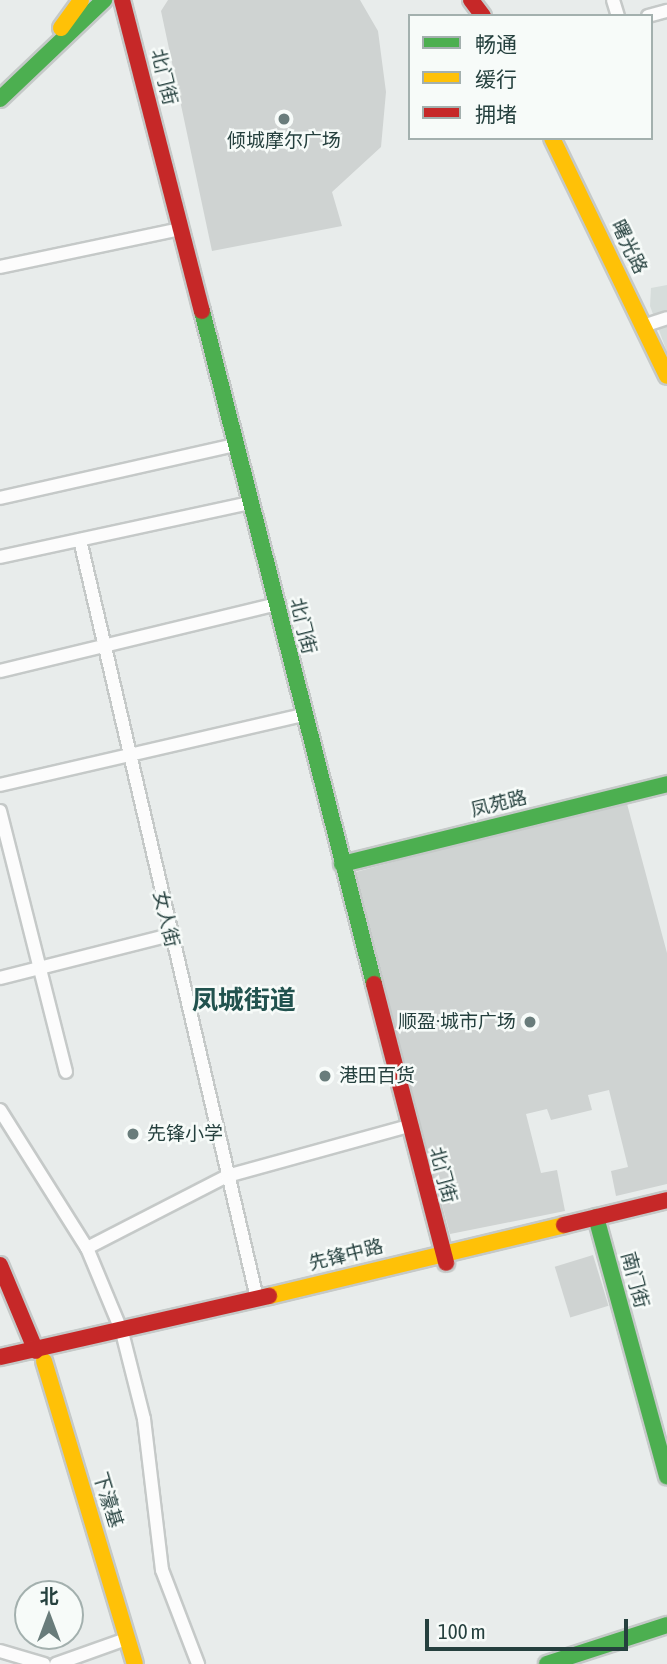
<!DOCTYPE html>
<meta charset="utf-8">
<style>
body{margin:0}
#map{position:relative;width:667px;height:1664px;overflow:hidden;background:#e8eceb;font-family:"Asap Condensed","Noto Sans SC",sans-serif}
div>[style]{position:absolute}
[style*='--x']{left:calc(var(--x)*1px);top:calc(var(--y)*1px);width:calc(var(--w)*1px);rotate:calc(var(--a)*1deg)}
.built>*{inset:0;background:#d6dddb}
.building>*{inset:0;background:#cfd3d2;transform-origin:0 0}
.roads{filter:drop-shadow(2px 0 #c5c9c8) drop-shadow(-2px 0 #c5c9c8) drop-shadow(0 2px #c5c9c8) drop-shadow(0 -2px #c5c9c8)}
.street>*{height:12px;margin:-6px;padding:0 6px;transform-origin:6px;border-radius:6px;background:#fcfcfc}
.fast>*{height:16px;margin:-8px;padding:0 8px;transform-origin:8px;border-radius:8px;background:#4caf50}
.slow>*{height:16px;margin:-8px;padding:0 8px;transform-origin:8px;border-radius:8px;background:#ffc107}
.jam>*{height:16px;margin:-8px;padding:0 8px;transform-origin:8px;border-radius:8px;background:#c62828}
.dots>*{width:19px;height:19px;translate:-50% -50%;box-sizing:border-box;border:4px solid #f7fbf9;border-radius:50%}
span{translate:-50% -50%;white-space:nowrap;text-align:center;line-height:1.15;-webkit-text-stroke:5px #f7fbf9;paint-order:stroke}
.street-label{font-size:19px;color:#25403e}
.poi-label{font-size:19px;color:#25403e}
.right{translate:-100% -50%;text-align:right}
.left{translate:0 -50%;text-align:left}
.district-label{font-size:26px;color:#21524e;font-weight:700}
.legend{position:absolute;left:408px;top:14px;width:245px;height:126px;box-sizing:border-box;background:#f7fbf9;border:2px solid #a3b0ae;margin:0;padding:9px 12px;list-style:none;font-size:21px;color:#25403e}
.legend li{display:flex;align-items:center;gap:14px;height:35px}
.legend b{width:35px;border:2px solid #a3b0ae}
.north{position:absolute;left:14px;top:1580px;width:70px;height:70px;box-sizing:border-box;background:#f7fbf9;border:2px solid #a3b0ae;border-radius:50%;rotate:0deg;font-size:19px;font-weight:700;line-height:28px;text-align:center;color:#25403e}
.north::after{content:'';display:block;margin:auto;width:24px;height:32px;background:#697c7b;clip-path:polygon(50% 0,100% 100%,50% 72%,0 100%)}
.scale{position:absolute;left:425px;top:1619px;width:203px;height:32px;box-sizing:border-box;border:4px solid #25403e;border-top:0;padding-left:9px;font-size:21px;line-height:24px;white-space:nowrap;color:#25403e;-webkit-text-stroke:5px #f7fbf9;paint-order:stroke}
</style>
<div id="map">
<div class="built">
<div style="clip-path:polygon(667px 285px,667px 352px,650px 306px,651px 288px)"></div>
</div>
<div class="building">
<div style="clip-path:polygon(168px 0,360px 0,378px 31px,386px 92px,381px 147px,332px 192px,342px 226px,212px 251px,161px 11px)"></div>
<div style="clip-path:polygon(626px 800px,667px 953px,667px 1184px,616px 1196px,611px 1171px,628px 1167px,609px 1090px,588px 1095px,592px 1110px,551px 1120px,547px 1109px,526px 1114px,541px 1173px,557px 1170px,565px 1211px,450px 1234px,352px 873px)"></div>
<div style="left:593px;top:1255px;width:53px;height:40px;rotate:73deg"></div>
</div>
<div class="roads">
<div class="street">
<div style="--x:613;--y:0;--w:17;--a:73"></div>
<div style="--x:648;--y:16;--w:20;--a:-15"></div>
<div style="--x:0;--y:267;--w:185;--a:-11.9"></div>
<div style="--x:643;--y:326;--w:25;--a:-18"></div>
<div style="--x:0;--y:498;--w:242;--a:-12.7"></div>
<div style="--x:80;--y:540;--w:778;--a:76.86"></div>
<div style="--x:0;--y:557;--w:256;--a:-12.2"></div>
<div style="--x:0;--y:671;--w:284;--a:-13.6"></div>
<div style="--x:0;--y:785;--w:312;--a:-13"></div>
<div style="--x:0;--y:811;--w:269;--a:75.8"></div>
<div style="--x:0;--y:978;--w:175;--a:-14.2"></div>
<div style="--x:0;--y:1110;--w:163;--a:57.8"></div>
<div style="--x:87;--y:1248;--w:91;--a:67.4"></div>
<div style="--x:122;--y:1332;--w:90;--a:75.8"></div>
<div style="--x:144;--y:1419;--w:152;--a:83.2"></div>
<div style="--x:162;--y:1570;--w:101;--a:69"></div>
<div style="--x:87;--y:1248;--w:157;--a:-27.2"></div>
<div style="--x:227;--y:1176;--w:188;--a:-15.4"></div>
<div style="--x:0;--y:1651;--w:46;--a:16.5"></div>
<div style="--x:56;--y:1664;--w:77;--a:-19.6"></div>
</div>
<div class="fast">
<div style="--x:0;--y:99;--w:144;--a:-43.6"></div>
<div style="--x:202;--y:311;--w:695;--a:75.66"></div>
<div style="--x:342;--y:864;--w:335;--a:-13.8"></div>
<div style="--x:596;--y:1217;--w:269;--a:74.7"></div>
<div style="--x:547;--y:1664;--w:126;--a:-18"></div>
</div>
<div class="slow">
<div style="--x:61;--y:28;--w:34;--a:-54"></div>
<div style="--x:552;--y:138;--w:264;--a:64.2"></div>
<div style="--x:269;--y:1296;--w:303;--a:-13.5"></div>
<div style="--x:44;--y:1361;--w:316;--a:73.3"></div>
</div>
<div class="jam">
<div style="--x:122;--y:0;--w:321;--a:75.6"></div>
<div style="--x:471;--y:0;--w:20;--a:53"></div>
<div style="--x:374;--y:984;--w:288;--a:75.5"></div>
<div style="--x:564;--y:1225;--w:106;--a:-13.6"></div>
<div style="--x:0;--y:1265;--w:93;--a:67.3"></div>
<div style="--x:0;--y:1357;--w:276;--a:-12.8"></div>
</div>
</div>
<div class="dots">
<div style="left:284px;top:119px;background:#697c7b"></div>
<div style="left:530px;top:1022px;background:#697c7b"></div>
<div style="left:325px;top:1076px;background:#697c7b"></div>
<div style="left:133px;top:1134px;background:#697c7b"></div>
</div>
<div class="street-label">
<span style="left:164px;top:77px;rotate:76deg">北门街</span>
<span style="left:629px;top:247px;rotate:64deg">曙光路</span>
<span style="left:303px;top:626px;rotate:76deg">北门街</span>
<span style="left:499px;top:804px;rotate:-14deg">凤苑路</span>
<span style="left:166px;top:919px;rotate:76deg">女人街</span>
<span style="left:443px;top:1175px;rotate:75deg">北门街</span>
<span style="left:346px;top:1255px;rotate:-14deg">先锋中路</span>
<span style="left:635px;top:1280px;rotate:75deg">南门街</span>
<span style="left:108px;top:1500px;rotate:73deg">下濠基</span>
</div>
<div class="poi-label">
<span style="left:284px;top:141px">倾城摩尔广场</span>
<span class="right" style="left:516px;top:1022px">顺盈·城市广场</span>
<span class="left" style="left:339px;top:1076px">港田百货</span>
<span class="left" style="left:147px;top:1134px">先锋小学</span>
</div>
<div class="district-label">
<span style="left:244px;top:1001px">凤城街道</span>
</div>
<ul class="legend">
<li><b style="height:9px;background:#4caf50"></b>畅通</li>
<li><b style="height:9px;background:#ffc107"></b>缓行</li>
<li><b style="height:9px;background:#c62828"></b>拥堵</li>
</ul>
<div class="north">北</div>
<div class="scale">100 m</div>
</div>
